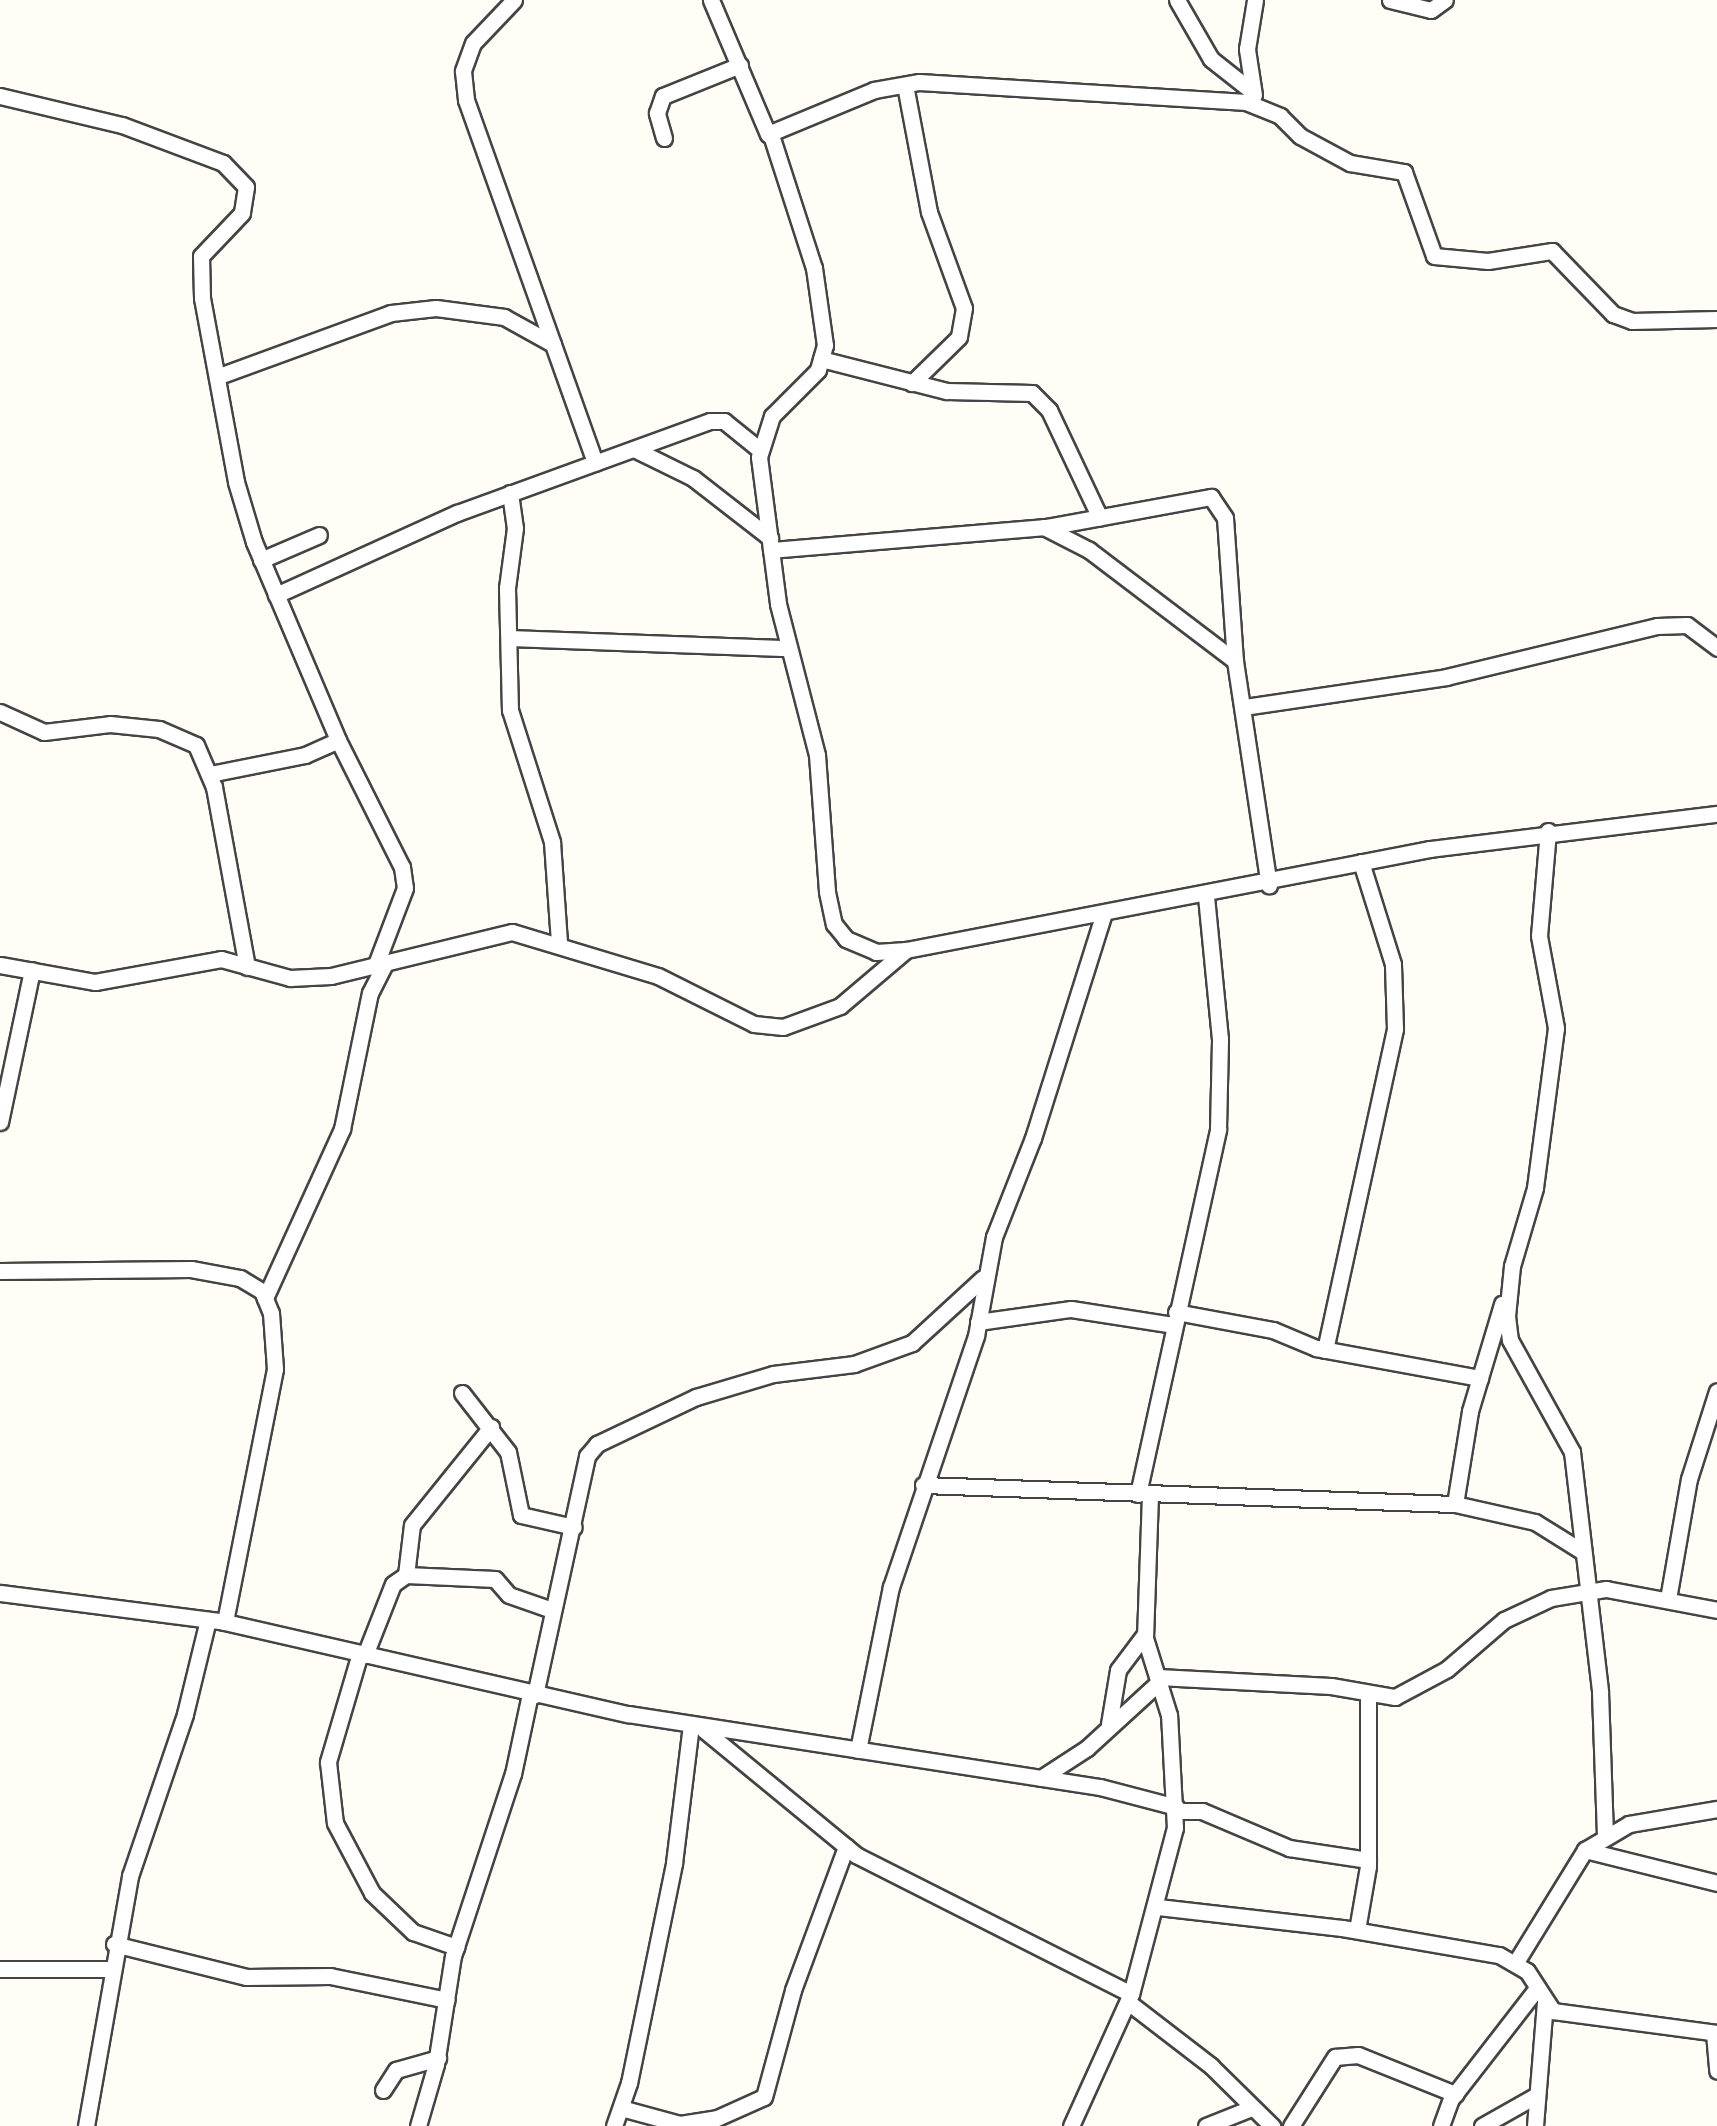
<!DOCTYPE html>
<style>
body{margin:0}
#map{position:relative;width:1717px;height:2126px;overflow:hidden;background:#fffdf5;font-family:Georgia,serif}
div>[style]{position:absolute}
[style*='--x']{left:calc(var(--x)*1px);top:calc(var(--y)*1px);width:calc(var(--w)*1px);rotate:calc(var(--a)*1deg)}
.roads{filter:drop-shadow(2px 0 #444) drop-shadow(-2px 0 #444) drop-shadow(0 2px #444) drop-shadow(0 -2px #444)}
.minor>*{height:15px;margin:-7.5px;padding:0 7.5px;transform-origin:7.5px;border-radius:7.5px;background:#fff}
span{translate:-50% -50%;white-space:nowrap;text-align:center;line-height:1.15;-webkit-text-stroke:10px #fff;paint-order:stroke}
</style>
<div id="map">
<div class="roads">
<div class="minor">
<div style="--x:514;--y:0;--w:59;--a:133.6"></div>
<div style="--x:473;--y:43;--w:30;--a:110"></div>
<div style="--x:463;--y:71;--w:29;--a:84"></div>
<div style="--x:466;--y:100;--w:385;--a:70.4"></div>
<div style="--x:711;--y:0;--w:146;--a:67"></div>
<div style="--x:768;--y:134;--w:115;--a:-22.5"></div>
<div style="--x:874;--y:90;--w:46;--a:-10.1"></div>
<div style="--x:919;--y:82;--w:328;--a:3.5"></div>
<div style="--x:1246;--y:102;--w:37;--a:22"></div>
<div style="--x:1280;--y:116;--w:28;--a:45"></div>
<div style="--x:1300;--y:136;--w:57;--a:28.4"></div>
<div style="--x:1350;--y:163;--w:55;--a:9.5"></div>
<div style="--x:1404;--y:172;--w:89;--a:70.3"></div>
<div style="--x:1434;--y:256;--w:54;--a:5.3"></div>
<div style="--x:1488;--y:261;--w:65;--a:-8.9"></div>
<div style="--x:1552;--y:251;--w:88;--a:45.9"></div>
<div style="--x:1613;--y:314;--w:20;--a:20"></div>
<div style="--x:1632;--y:321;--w:85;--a:-1.3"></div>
<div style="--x:1177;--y:0;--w:68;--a:60"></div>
<div style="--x:1211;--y:59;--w:53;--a:38.2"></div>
<div style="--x:1390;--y:0;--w:42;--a:13.7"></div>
<div style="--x:1431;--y:10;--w:17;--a:-36"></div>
<div style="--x:905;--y:85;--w:129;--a:79.3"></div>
<div style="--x:929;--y:212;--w:102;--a:70"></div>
<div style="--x:964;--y:308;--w:29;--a:100"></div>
<div style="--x:959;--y:337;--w:66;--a:135.6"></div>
<div style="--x:1254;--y:95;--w:47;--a:-98.7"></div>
<div style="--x:1247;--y:49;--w:50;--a:-80.7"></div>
<div style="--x:0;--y:96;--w:125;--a:13.4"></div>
<div style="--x:122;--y:125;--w:108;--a:20.6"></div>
<div style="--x:223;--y:163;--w:33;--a:46"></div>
<div style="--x:246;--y:187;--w:26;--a:99"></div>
<div style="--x:242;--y:213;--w:59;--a:133.6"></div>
<div style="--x:201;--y:256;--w:42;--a:88.6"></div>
<div style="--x:202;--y:298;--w:187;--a:79.5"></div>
<div style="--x:236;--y:482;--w:63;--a:73.3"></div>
<div style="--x:254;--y:542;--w:215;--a:67"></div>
<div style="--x:338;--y:740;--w:142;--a:63.3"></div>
<div style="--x:402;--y:867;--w:21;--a:82"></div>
<div style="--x:405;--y:888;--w:85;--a:110.8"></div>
<div style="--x:771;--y:135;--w:140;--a:72.1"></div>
<div style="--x:814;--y:268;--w:78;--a:81.9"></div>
<div style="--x:825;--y:345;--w:26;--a:106"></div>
<div style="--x:818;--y:370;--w:65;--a:135"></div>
<div style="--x:772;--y:416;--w:43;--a:107.6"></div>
<div style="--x:759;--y:457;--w:148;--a:82.6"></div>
<div style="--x:778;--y:604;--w:156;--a:75.5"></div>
<div style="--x:817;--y:755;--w:137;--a:85.8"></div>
<div style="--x:827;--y:892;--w:33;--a:78"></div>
<div style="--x:834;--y:924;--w:19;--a:51"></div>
<div style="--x:846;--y:939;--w:33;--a:23"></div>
<div style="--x:876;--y:952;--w:30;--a:-4"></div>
<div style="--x:906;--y:950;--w:534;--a:-10.91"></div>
<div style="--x:1430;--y:849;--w:289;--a:-7"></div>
<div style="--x:664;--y:138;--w:26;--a:-106"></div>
<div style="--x:657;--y:113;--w:18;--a:-71"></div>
<div style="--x:663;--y:96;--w:83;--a:-21.9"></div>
<div style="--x:821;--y:359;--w:130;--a:14.3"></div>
<div style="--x:947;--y:391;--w:85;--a:1.3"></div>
<div style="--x:1032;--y:393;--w:24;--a:45"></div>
<div style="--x:1049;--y:410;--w:119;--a:64.7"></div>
<div style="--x:219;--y:376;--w:183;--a:-20.1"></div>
<div style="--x:391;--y:313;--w:45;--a:-6.3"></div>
<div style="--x:436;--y:308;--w:69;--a:7.5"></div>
<div style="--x:504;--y:317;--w:56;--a:28.9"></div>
<div style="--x:634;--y:449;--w:66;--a:26.2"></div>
<div style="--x:693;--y:478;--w:98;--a:37.9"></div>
<div style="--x:510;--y:493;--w:35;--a:82"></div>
<div style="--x:515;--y:528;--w:61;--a:97.6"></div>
<div style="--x:507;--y:588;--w:122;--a:88.6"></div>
<div style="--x:510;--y:710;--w:139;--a:72.3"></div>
<div style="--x:552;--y:842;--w:101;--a:86"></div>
<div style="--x:1044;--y:527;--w:51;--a:27.1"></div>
<div style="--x:1089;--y:550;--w:183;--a:37.2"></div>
<div style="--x:771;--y:550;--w:277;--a:-4.8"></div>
<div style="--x:1047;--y:527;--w:167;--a:-10.4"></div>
<div style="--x:1211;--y:497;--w:25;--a:56"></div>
<div style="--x:1225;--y:518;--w:143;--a:86"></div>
<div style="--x:1235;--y:661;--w:227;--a:81.4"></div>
<div style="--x:261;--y:560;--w:63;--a:-23.3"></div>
<div style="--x:276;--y:595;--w:199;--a:-24.4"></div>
<div style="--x:457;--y:513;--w:269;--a:-20"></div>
<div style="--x:710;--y:421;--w:14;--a:0"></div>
<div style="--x:724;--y:421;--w:46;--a:38.9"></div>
<div style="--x:510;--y:638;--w:278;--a:2.1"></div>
<div style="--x:1244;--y:707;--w:204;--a:-8.4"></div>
<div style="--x:1446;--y:677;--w:217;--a:-13.6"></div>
<div style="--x:1657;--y:626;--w:30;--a:-2"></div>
<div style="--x:1687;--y:625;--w:38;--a:37"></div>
<div style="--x:0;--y:712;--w:48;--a:24.4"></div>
<div style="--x:44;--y:732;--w:66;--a:-6.9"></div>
<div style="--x:110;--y:724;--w:49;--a:5.8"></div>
<div style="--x:159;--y:729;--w:40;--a:23.4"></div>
<div style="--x:196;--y:745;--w:46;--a:66.8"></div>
<div style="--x:214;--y:787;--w:183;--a:79.6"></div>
<div style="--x:210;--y:774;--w:97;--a:-11.3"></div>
<div style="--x:305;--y:755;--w:36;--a:-24"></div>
<div style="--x:1548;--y:831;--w:105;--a:94.9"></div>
<div style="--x:1539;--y:936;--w:94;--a:79.5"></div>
<div style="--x:1556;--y:1028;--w:161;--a:97.5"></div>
<div style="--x:1535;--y:1188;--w:81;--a:106.4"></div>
<div style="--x:1512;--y:1266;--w:50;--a:95.7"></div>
<div style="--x:1507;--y:1316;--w:24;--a:83"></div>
<div style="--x:1510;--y:1340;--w:128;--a:61"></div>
<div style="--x:1572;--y:1452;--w:242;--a:83.3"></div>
<div style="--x:1600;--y:1692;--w:144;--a:88"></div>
<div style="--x:0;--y:965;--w:97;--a:10.1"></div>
<div style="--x:95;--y:982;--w:128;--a:-10.3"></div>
<div style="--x:221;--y:959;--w:72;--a:15.4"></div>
<div style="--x:290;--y:978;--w:41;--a:-2.8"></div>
<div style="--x:331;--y:976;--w:186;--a:-13.7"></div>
<div style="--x:512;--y:932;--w:152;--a:16.8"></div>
<div style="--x:658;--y:976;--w:107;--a:26.6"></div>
<div style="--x:754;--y:1024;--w:29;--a:6"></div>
<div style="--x:783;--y:1027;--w:61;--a:-20.2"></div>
<div style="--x:840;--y:1006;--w:87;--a:-40.3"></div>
<div style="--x:0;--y:1122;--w:155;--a:-78.1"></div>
<div style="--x:0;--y:1271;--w:191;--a:-0.6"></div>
<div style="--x:191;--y:1269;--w:50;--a:10.4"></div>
<div style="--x:240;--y:1278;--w:26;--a:31"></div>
<div style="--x:262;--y:1291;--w:24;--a:68"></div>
<div style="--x:271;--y:1313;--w:56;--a:85.9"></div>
<div style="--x:275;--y:1369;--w:258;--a:101.2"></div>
<div style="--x:265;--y:1298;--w:186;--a:-65.5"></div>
<div style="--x:342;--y:1129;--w:139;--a:-78.4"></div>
<div style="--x:370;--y:993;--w:31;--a:-63"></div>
<div style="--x:1176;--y:1312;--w:99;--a:10.5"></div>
<div style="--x:1273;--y:1330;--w:47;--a:22.7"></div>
<div style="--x:1316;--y:1348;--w:167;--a:10.4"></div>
<div style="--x:978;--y:1322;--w:94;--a:-8"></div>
<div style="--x:1071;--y:1309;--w:103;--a:8.9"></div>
<div style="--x:1325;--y:1350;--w:329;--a:-77.7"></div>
<div style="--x:1395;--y:1029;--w:65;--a:-91.8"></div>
<div style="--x:1393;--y:964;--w:107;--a:-107.4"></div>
<div style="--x:462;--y:1393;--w:75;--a:52.1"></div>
<div style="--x:508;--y:1452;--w:64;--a:78.3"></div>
<div style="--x:521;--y:1515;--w:54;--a:12.8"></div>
<div style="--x:923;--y:1485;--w:532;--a:2.05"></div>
<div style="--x:1455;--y:1504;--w:82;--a:12.7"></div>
<div style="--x:1535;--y:1522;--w:57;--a:32"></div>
<div style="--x:1138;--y:1494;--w:374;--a:-77.6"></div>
<div style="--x:1218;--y:1129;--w:90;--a:-88.7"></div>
<div style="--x:1220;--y:1039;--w:144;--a:-95.6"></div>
<div style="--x:1455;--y:1504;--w:94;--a:-80.8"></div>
<div style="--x:1470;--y:1411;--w:112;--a:-73.3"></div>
<div style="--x:406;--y:1575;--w:50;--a:-83.2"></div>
<div style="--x:412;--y:1525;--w:126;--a:-51.1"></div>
<div style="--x:0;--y:1593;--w:227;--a:7.3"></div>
<div style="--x:225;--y:1622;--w:413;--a:12.9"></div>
<div style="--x:628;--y:1714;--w:478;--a:8.8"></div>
<div style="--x:1100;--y:1787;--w:79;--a:14.7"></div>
<div style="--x:1668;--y:1599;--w:122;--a:-80.1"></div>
<div style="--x:1689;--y:1479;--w:92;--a:-72.3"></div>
<div style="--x:360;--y:1653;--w:114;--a:106.4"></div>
<div style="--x:328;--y:1762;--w:61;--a:83.5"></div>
<div style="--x:335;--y:1823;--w:79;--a:62.1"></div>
<div style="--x:372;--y:1893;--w:57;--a:43.6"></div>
<div style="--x:413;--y:1932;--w:46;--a:19.2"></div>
<div style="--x:365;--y:1655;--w:76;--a:-68.5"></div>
<div style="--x:393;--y:1584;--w:16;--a:-35"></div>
<div style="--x:406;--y:1575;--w:89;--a:2.6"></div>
<div style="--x:495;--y:1579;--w:21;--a:49"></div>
<div style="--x:509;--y:1595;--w:46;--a:19.2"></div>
<div style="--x:1158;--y:1677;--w:173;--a:3"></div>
<div style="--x:1331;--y:1686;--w:65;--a:9.8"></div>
<div style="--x:1395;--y:1697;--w:59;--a:-28.3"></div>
<div style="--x:1447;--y:1669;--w:75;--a:-40.7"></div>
<div style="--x:1504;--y:1620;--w:52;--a:-25.1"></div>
<div style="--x:1551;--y:1598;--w:56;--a:-9.3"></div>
<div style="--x:1606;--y:1589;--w:113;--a:10.7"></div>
<div style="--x:535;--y:1695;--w:245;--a:-77.7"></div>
<div style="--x:587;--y:1456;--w:16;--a:-50"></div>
<div style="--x:597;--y:1444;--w:110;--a:-25.4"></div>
<div style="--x:696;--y:1397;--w:80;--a:-16.6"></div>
<div style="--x:773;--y:1374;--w:82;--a:-7"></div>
<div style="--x:854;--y:1364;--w:62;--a:-19.9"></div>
<div style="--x:912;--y:1343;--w:96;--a:-42.5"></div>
<div style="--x:1109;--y:1724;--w:55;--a:-80.5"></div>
<div style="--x:1118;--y:1670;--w:45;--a:-53.1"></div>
<div style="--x:704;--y:1730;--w:197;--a:39.4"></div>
<div style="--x:856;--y:1855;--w:308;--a:26.8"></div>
<div style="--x:858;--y:1750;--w:166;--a:-78.6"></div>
<div style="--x:891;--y:1587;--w:265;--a:-71.3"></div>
<div style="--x:976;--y:1336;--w:101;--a:-79.7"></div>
<div style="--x:994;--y:1237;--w:106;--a:-68.5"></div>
<div style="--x:1033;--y:1138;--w:236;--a:-72.5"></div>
<div style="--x:1041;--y:1778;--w:55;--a:-33.1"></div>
<div style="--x:1087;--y:1748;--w:99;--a:-42.5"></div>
<div style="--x:1176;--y:1811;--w:26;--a:0"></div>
<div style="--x:1202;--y:1811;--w:95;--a:23"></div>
<div style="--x:1289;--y:1848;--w:80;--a:8.6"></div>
<div style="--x:1585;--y:1850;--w:136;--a:14"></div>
<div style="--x:1158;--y:1907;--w:185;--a:6.5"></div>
<div style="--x:1342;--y:1928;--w:159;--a:9.8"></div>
<div style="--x:1499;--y:1955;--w:32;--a:30"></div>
<div style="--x:1527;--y:1971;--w:48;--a:57"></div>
<div style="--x:1553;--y:2011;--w:165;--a:7.6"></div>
<div style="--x:1357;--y:1930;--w:65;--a:-80.2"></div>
<div style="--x:1368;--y:1866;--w:172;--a:-90"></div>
<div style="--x:114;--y:1944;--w:136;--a:14"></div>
<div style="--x:246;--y:1977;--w:84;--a:-0.7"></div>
<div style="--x:330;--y:1976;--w:119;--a:11.6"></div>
<div style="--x:1516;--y:1962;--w:132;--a:-58.4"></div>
<div style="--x:1585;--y:1850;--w:51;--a:-30.6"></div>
<div style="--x:1629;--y:1824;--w:89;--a:-9.7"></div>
<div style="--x:0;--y:1969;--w:108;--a:0"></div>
<div style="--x:1128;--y:2002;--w:105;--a:37.6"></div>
<div style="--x:1211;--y:2066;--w:86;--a:44.5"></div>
<div style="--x:1714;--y:2033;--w:38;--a:85"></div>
<div style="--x:383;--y:2090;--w:24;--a:-57"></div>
<div style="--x:396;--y:2070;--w:44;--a:-15.9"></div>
<div style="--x:621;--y:2108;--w:61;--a:15.2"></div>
<div style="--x:680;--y:2124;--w:37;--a:-9"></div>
<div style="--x:717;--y:2118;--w:51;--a:-24.1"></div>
<div style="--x:764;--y:2097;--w:111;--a:-74.8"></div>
<div style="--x:793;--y:1990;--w:153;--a:-69.7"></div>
<div style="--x:86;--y:2126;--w:254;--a:-80"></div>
<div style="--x:130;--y:1876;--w:171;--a:-71.2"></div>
<div style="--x:185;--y:1714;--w:97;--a:-76.3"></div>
<div style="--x:418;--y:2126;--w:65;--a:-73.8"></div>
<div style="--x:436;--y:2064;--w:109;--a:-81.1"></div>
<div style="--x:453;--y:1956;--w:192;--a:-71.8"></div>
<div style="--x:513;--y:1774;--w:82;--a:-78"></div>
<div style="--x:614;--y:2126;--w:46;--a:-70.8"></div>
<div style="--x:629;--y:2083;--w:225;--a:-78.4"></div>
<div style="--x:674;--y:1863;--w:140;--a:-83"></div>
<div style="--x:1071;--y:2126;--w:145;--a:-65.6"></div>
<div style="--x:1131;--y:1994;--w:172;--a:-75.2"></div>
<div style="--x:1175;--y:1828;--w:113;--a:-93"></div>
<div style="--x:1169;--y:1715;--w:81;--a:-107.3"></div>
<div style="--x:1145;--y:1638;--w:144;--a:-88"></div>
<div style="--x:1206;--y:2126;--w:48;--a:-21.8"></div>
<div style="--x:1291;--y:2126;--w:82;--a:-57.5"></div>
<div style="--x:1335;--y:2057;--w:23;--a:-5"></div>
<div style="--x:1358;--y:2055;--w:105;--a:21.9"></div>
<div style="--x:1441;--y:2126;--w:29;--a:-70"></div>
<div style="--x:1451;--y:2099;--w:140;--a:-52.2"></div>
<div style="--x:1482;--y:2126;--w:61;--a:-29.5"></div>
<div style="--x:1535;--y:2126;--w:123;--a:-85.4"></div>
</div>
</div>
</div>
